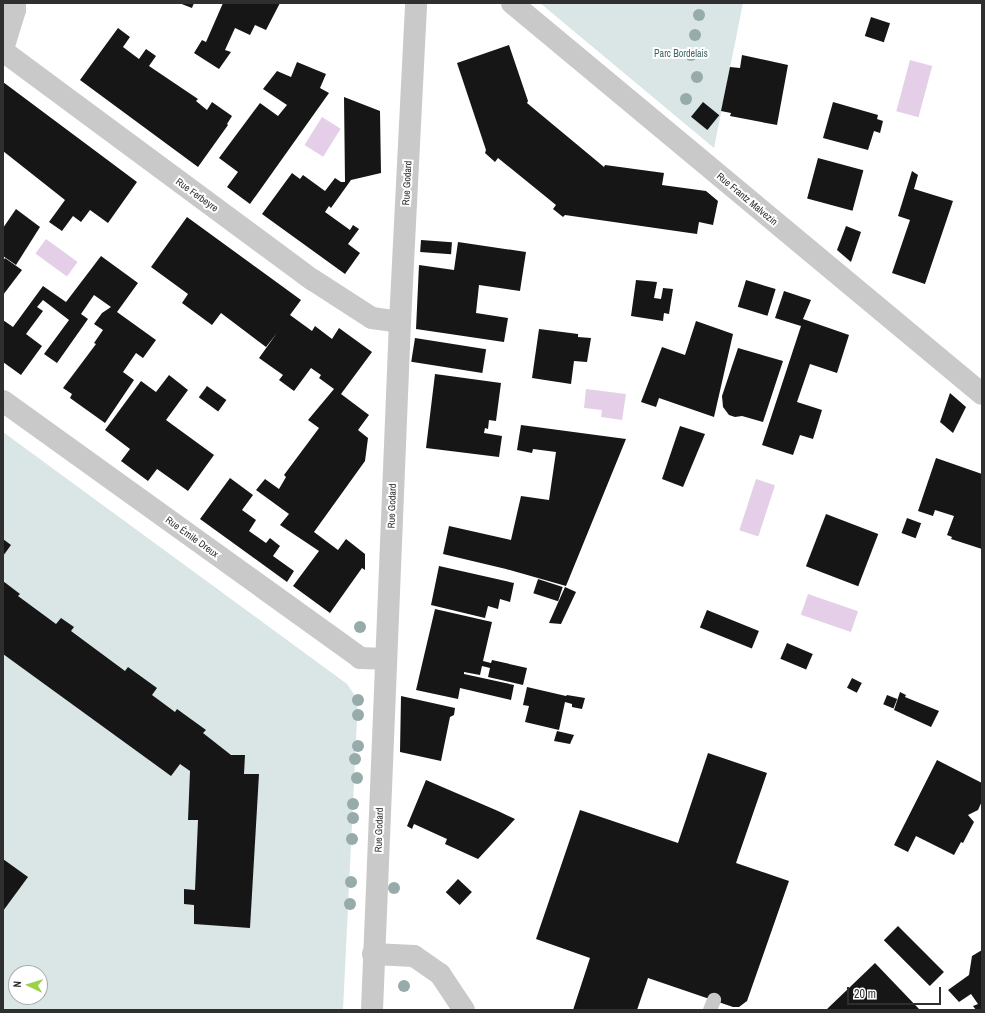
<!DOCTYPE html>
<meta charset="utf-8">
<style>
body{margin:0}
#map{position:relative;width:985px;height:1013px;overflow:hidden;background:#fff;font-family:"Archivo Narrow",sans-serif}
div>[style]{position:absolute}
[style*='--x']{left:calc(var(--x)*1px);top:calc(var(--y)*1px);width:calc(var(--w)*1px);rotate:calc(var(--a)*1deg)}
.green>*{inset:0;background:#d9e6e5}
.water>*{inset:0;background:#e4cee8;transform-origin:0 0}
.building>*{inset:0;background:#161616;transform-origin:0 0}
.lane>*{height:14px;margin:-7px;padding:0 7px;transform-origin:7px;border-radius:7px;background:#c9c9c9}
.street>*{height:22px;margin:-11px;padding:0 11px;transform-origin:11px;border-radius:11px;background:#c9c9c9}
.trees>*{width:12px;height:12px;margin:-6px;border-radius:50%;background:#97abab}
span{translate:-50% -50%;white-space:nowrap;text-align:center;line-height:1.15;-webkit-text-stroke:4px #fff;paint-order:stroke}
.park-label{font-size:10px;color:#426666}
.street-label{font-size:10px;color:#2f2f2f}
.frame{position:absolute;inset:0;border:4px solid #2f2f2f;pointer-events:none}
.north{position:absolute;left:8px;top:965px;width:40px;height:40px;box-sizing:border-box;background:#fff;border:1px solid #acacac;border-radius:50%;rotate:274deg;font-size:11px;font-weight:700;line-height:16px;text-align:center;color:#2f2f2f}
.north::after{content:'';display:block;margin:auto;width:14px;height:18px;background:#9bd147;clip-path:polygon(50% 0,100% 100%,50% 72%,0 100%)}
.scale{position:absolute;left:847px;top:987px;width:94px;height:18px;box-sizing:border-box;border:2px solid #2f2f2f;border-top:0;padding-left:5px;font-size:12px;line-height:14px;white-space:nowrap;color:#2f2f2f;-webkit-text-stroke:3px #fff;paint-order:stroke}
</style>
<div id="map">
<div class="green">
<div style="clip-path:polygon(540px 3px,743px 3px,714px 148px)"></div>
<div style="clip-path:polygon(evenodd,3px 432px,347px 684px,358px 700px,343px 1010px,3px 1010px,3px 432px,16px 973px,40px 973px,40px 997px,16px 997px,16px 973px)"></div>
</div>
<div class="water">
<div style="left:910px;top:60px;width:23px;height:53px;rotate:15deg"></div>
<div style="left:322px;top:117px;width:22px;height:33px;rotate:32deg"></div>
<div style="left:46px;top:239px;width:39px;height:18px;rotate:36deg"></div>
<div style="clip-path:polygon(586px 389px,626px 394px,622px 420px,601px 417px,602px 410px,584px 408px)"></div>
<div style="left:756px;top:479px;width:20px;height:54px;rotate:18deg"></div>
<div style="left:808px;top:594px;width:53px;height:22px;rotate:19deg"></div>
</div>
<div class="building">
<div style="clip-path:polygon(179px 3px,194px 3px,192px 8px)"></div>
<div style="clip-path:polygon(223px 3px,280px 3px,266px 30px,255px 25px,250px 35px,235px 28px,225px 50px,231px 52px,219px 69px,194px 53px,202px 40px,206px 42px)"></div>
<div style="left:871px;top:17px;width:20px;height:20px;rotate:18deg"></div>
<div style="clip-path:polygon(118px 28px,130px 37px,123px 47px,139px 59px,146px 49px,156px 56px,149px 66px,198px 99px,196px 101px,207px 110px,212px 102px,232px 116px,227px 124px,228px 125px,198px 167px,80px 80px)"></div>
<div style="clip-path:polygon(509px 45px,528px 101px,527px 103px,604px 167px,605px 165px,664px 173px,662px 185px,706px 191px,718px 201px,713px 225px,699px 222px,697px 234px,565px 215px,563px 217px,553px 209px,556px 205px,498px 158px,495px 162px,485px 153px,486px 150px,457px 63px)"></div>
<div style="clip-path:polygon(742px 55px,788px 65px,777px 125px,730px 116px,731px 113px,721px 111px,730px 67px,740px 68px)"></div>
<div style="clip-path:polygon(297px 62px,326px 74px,320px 88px,329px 93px,250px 204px,227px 187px,238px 172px,219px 158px,260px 103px,278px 116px,287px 105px,263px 89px,277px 71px,291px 77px)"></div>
<div style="clip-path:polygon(3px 82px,137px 182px,108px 223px,90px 210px,81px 222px,73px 216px,62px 231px,49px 222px,65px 200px,3px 151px)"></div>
<div style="clip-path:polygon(344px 97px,380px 111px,381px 173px,351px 180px,331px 208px,329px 206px,325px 212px,350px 230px,353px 225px,359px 229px,348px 244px,360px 253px,345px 274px,262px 214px,292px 173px,300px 179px,303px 175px,325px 191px,335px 178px,341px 182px,345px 182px)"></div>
<div style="left:703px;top:102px;width:21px;height:19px;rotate:39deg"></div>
<div style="clip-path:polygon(833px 102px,878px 115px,877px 119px,883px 121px,880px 133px,874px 131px,868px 150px,823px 138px)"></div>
<div style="left:818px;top:158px;width:47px;height:42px;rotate:15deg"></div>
<div style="clip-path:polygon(912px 171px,918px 175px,914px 189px,953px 201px,925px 284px,892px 273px,910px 220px,898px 216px)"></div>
<div style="clip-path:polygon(16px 209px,40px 227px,16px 265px,3px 256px,3px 228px)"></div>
<div style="clip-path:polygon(187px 217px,301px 300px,290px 315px,312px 331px,315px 326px,332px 339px,339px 328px,372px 352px,341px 394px,369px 415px,358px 430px,368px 438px,365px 461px,314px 532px,338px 550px,346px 539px,365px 554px,365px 570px,362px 568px,330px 613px,293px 586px,319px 551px,280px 525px,289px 514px,256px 490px,265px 479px,279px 489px,286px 477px,284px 475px,319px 428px,308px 420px,334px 389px,319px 378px,321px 375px,311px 368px,294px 391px,279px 380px,283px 375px,259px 358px,277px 333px,266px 347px,221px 313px,212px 325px,182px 303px,188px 294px,151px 267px)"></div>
<div style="clip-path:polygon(846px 226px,861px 232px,851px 262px,837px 250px)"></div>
<div style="left:421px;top:240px;width:31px;height:12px;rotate:4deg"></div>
<div style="clip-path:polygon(458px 242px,526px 252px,520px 291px,479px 285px,476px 313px,508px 318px,504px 342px,416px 329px,419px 265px,454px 270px)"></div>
<div style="clip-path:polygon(101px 256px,138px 283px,117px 312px,156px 340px,143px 358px,136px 353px,123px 372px,134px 380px,105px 423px,70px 398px,72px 394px,63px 388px,96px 344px,94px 343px,103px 330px,94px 324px,102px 313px,111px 307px,94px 295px,81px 314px,88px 319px,57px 363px,44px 354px,69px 320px,43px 300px,37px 307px,43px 311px,26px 334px,42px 346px,21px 375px,3px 362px,3px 320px,13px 327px,43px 286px,66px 302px)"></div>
<div style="clip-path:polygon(5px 258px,22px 270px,3px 295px,3px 261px)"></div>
<div style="clip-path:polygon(636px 280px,657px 282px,654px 298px,661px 299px,663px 288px,673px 289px,669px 314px,664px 313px,663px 321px,631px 316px)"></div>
<div style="left:746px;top:280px;width:31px;height:28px;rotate:17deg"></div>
<div style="clip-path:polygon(784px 291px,811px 300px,803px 319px,849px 335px,837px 373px,810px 364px,797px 402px,822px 410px,813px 439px,800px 435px,793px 455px,762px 445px,801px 326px,775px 318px)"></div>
<div style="clip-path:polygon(696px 321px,733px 334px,714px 417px,659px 398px,656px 407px,641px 402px,662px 347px,685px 355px)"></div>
<div style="clip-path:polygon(539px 329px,578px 334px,578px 337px,591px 338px,587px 362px,574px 361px,571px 384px,532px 378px)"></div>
<div style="left:415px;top:338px;width:72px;height:24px;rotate:9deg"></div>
<div style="clip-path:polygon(738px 348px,783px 361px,763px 422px,742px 416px,735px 417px,729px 415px,723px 407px,722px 396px)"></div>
<div style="clip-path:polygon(435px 374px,501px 383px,496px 421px,489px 420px,488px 429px,485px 428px,484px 433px,502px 436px,499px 457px,426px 448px)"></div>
<div style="clip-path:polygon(169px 375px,188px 390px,166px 420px,214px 455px,188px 491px,157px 469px,148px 481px,121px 461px,130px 449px,105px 430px,141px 381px,156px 392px)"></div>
<div style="left:207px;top:386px;width:24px;height:14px;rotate:36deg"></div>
<div style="clip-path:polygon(950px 393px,966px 407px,953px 433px,940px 422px)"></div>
<div style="clip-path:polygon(521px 425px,626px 439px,566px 586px,506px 569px,443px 554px,449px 526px,511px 540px,521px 496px,549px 500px,556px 452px,533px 449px,532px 453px,517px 450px)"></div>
<div style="clip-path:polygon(680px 426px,705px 434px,683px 487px,662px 479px)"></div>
<div style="clip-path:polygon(936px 458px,982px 474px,982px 549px,951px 539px,952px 537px,947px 535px,954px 516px,935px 510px,933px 516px,918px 511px)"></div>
<div style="clip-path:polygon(230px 478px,253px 495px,242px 510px,256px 520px,249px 531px,266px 543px,270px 538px,280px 546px,273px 556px,294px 571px,287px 582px,200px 519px)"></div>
<div style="left:826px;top:514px;width:56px;height:56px;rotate:21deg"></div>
<div style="left:907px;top:518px;width:15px;height:16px;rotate:20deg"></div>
<div style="clip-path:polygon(3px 539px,11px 545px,3px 556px)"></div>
<div style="clip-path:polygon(439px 566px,514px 583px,510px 602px,500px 599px,498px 609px,488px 606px,485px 618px,431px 605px)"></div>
<div style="left:538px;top:579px;width:26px;height:15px;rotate:18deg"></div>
<div style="clip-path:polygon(3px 581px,20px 594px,18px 596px,56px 624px,61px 618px,74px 627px,71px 631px,125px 671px,128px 667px,157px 688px,152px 695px,175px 712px,177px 709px,206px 730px,203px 733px,231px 755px,245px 755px,244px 774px,259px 774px,250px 928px,194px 924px,194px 905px,184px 904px,184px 889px,195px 890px,198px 820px,188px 820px,190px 771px,180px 764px,171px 776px,3px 654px)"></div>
<div style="clip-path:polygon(565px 587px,576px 592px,561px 624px,549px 623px)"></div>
<div style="clip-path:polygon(435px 609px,492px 622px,483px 661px,491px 663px,492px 660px,527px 668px,523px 685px,488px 677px,490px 668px,482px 666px,480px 675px,464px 672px,464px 674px,514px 685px,511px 700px,460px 688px,458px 699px,416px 690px)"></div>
<div style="left:707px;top:610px;width:56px;height:19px;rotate:22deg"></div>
<div style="left:787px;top:643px;width:28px;height:17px;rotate:23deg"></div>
<div style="left:852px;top:678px;width:11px;height:11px;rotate:27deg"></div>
<div style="clip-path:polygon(527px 687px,566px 696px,567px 695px,585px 698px,582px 709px,572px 707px,572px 704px,565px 702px,559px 730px,525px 722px,529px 706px,523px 705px)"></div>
<div style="clip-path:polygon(900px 692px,906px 695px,905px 697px,939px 711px,931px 727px,894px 710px)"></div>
<div style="left:887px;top:695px;width:11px;height:10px;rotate:22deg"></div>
<div style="clip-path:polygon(401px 696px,455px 708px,454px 715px,450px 717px,441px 761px,400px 752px)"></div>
<div style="clip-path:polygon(557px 731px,574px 735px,570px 744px,554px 741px)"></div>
<div style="clip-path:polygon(708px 753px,767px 773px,736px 863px,789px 881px,747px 1001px,739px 1007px,733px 1007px,648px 978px,637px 1010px,573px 1010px,590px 958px,536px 939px,580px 810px,678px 843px)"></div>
<div style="clip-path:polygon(937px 760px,982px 783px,982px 801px,978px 810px,968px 815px,974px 822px,963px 843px,961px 842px,954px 855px,916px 836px,908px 852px,894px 845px)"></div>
<div style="clip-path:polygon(426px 780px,498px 811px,515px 819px,478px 859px,445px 844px,447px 839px,414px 824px,412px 829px,407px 826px)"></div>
<div style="clip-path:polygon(3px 859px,28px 877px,3px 911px)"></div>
<div style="left:458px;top:879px;width:19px;height:18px;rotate:43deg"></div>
<div style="left:898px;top:926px;width:65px;height:20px;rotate:45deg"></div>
<div style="clip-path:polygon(982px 950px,982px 1010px,976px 1010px,973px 1006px,978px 1004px,971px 994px,959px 1002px,948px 990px,969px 975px,972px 956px)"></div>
<div style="clip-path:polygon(875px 963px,920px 1010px,826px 1010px)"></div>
</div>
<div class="lane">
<div style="--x:710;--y:1010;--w:11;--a:-68"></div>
</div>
<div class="street">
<div style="--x:512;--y:3;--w:611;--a:39.76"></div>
<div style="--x:3;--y:49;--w:41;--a:-72.9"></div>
<div style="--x:15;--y:10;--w:7;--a:-90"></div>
<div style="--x:3;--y:51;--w:385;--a:36.5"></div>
<div style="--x:313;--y:280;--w:70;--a:32.8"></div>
<div style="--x:372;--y:318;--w:28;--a:8"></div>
<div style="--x:3;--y:401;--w:440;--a:35.7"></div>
<div style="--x:360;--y:658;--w:25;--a:2"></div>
<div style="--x:373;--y:954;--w:41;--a:2.8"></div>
<div style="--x:414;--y:956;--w:32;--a:35"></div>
<div style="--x:440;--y:974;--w:43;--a:56.3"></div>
<div style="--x:372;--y:1010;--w:689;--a:-87.67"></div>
<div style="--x:400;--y:322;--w:319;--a:-87.1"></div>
</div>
<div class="trees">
<div style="left:699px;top:15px"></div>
<div style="left:695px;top:35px"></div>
<div style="left:691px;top:55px"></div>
<div style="left:697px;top:77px"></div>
<div style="left:686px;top:99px"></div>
<div style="left:360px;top:627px"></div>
<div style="left:358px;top:700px"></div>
<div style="left:358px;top:715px"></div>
<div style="left:358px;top:746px"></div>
<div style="left:355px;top:759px"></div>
<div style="left:357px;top:778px"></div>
<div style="left:353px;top:804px"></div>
<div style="left:353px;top:818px"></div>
<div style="left:352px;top:839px"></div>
<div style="left:351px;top:882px"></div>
<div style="left:394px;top:888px"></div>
<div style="left:350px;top:904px"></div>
<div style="left:404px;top:986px"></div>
</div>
<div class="park-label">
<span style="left:681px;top:54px">Parc Bordelais</span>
</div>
<div class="street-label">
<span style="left:407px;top:183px;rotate:-87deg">Rue Godard</span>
<span style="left:197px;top:195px;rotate:36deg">Rue Ferbeyre</span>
<span style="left:747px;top:199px;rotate:40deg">Rue Frantz Malvezin</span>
<span style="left:392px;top:506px;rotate:-88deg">Rue Godard</span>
<span style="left:192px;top:537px;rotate:36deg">Rue Émile Dreux</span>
<span style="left:379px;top:830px;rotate:-88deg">Rue Godard</span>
</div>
<div class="frame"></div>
<div class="north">N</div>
<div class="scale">20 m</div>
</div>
